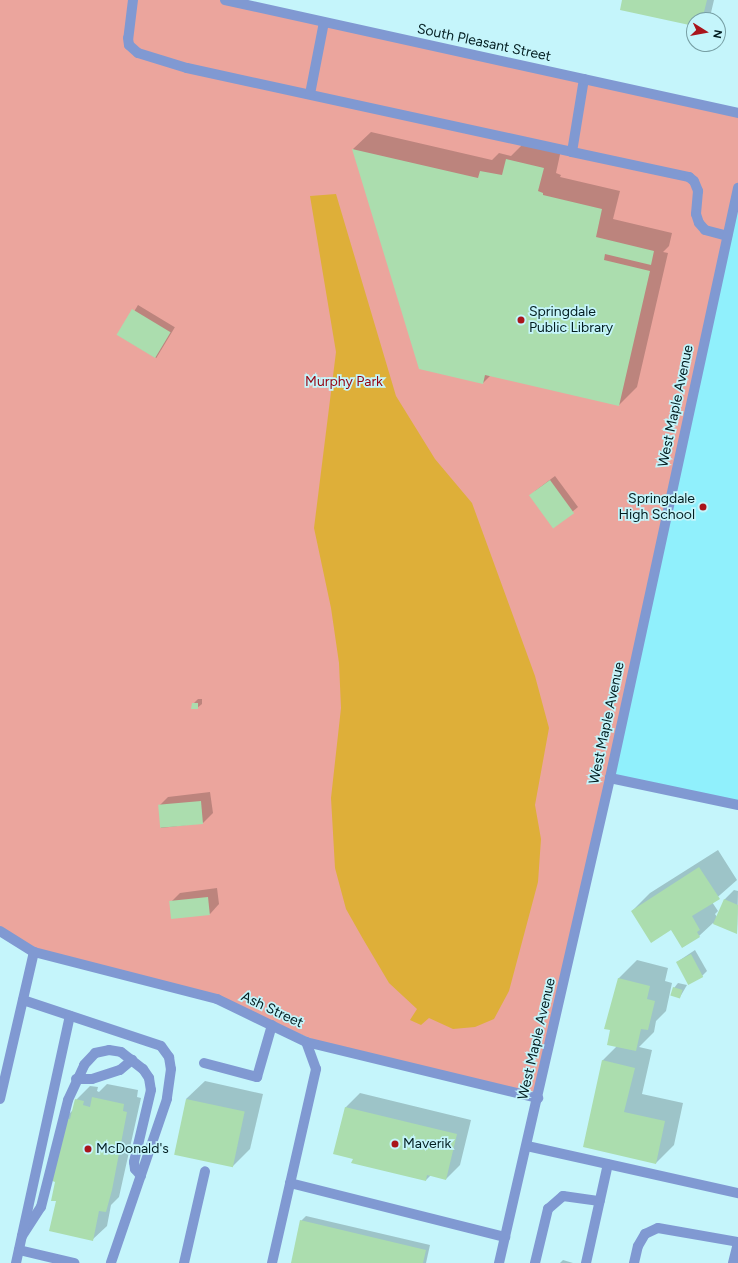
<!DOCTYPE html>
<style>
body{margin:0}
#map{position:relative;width:738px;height:1263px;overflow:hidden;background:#c5f5fb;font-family:Figtree,sans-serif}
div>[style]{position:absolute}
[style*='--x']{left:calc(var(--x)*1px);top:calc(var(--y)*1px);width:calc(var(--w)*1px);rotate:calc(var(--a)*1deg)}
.built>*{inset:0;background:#90f0fc}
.green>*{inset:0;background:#eba59d}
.water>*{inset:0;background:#deaf39}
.shadow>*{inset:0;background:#0003;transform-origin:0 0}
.building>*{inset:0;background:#abddae;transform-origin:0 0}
.lane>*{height:10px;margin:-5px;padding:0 5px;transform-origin:5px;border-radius:5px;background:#8099d2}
.street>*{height:10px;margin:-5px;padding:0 5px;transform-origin:5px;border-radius:5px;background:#8099d2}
.dots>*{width:11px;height:11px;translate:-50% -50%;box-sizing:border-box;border:2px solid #c5f5fb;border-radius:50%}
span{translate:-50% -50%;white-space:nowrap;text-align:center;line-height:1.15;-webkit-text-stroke:3.5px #c5f5fb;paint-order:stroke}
.street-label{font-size:14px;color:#031e21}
.poi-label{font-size:14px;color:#031e21}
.left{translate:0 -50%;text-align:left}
.right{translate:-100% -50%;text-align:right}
.park-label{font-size:14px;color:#960512}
.north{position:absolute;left:686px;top:12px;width:40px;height:40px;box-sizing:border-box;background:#c5f5fb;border:1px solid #779fa4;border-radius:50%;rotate:101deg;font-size:11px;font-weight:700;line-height:16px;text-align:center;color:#031e21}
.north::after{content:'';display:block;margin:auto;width:14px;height:18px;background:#a9151c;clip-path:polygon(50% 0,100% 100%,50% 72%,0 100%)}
</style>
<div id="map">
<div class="built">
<div style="clip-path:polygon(738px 188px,738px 805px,610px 778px)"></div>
</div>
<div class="green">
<div style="clip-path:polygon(0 0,225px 0,738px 113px,738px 188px,538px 1098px,340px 1051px,217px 999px,34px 952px,0 931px)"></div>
</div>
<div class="water">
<div style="clip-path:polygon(336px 194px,396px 396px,435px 459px,472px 503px,535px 676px,549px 728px,535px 805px,541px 839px,538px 882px,509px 991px,494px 1019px,475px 1027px,453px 1029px,429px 1018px,421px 1025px,410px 1020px,417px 1009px,389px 983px,363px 939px,346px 909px,335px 868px,331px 798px,341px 708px,339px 663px,331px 608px,314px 528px,336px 352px,310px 196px)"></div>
</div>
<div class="shadow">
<div style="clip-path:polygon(623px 0,714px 0,710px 17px,707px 20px,694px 20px,694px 25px)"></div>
<div style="clip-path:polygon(371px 132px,492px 160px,499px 153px,511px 156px,525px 142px,561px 150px,556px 173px,561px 175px,560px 177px,620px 191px,613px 219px,672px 233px,669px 246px,663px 252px,668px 253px,637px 387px,619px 405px,491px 375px,483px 383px,353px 149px)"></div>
<div style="left:138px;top:305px;width:43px;height:36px;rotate:31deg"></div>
<div style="clip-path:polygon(555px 476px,578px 507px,554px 527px,535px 491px)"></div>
<div style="clip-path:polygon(198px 699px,202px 699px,202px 704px,197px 708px,193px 704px)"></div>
<div style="clip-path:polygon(210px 792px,213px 813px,203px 823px,161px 828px,159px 806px,168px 797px)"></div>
<div style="clip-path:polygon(718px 850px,737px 880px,712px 902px,718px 911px,715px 914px,717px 917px,725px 899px,734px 890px,738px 891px,737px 933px,713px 923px,699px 936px,683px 947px,671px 929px,632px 911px,650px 893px)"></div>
<div style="clip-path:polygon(217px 888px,219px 904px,210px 914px,170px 903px,180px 893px)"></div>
<div style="clip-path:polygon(695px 950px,707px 971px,702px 976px,677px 962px)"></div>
<div style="clip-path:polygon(637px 960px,668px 968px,665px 981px,672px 983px,666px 1011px,656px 1021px,654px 1032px,639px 1047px,652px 1050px,642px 1094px,683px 1103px,674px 1145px,656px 1163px,584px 1146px,603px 1060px,617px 1046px,618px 979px)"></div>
<div style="clip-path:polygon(678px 983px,687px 985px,680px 997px,674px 988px)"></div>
<div style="clip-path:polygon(205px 1081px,263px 1094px,250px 1149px,232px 1167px,186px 1099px)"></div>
<div style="clip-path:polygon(107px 1084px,138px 1090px,137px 1097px,141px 1098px,119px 1197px,111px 1205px,107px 1226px,92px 1240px,57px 1201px,56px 1181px,65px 1118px,73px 1110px,76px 1100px,90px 1086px,98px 1087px,97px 1091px,99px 1092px)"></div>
<div style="clip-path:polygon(360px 1093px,471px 1120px,460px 1165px,446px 1179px,431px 1175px,426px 1180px,354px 1158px,346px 1107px)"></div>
<div style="clip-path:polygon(306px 1216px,430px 1245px,426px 1263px,292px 1263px,301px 1221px)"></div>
<div style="clip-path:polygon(563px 1260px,573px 1263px,560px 1263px)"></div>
</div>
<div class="building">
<div style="clip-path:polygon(622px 0,707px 0,702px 20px,694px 20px,694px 26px,620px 10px)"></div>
<div style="clip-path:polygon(352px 149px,478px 178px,480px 171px,502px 175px,506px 159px,544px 168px,538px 191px,543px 193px,543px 195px,602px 209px,596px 237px,654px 251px,651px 265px,605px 254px,604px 260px,650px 271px,619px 406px,485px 375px,483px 384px,419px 369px)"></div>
<div style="left:132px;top:309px;width:45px;height:30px;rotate:31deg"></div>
<div style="left:550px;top:480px;width:41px;height:26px;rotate:54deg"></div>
<div style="clip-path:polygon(192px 703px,198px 703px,198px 709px,191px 709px)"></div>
<div style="left:201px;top:801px;width:23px;height:43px;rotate:85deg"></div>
<div style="clip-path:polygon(699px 867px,720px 899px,692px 916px,700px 930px,697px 932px,700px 937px,682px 948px,671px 930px,651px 943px,631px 911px)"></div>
<div style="left:208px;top:897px;width:18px;height:39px;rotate:84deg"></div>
<div style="clip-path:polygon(724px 899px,738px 905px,737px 934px,713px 924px)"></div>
<div style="left:691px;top:954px;width:26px;height:17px;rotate:62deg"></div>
<div style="clip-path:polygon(618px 978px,650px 986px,647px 999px,655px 1001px,648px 1030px,641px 1029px,636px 1051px,607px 1045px,610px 1030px,604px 1029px)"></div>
<div style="left:673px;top:987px;width:10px;height:9px;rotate:17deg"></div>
<div style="clip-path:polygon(602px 1060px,635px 1068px,624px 1112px,665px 1121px,656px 1164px,583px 1147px)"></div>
<div style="clip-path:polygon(92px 1097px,124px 1104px,123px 1111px,127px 1112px,112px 1190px,106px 1212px,99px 1211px,93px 1241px,49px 1231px,56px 1201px,51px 1201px,55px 1182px,50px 1180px,64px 1118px,70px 1119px,75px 1099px,84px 1101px,83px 1105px,90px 1107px)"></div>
<div style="left:186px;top:1099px;width:60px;height:57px;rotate:12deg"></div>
<div style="clip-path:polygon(345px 1107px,457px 1134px,446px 1180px,427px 1175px,426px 1181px,351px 1163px,353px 1159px,333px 1154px)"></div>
<div style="clip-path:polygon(300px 1220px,426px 1250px,423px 1263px,291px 1263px)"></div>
</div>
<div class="lane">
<div style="--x:133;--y:0;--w:38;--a:97"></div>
<div style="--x:128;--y:38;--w:7;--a:82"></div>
<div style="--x:129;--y:45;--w:12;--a:42"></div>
<div style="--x:138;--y:53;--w:51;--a:17"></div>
<div style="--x:187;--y:68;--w:394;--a:12.3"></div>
<div style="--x:572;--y:152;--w:74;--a:-80.7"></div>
<div style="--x:310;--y:94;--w:73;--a:-79"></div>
<div style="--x:572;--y:152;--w:120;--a:12.1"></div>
<div style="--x:689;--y:177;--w:6;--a:39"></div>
<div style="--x:694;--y:181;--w:11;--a:68"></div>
<div style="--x:698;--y:191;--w:23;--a:95"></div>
<div style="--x:696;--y:214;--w:9;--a:72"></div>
<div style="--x:699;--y:223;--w:9;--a:49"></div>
<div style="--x:705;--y:230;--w:23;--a:15"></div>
<div style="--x:23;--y:1000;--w:145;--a:18.4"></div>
<div style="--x:161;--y:1046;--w:14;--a:54"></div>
<div style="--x:169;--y:1057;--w:12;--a:81"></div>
<div style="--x:171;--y:1069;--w:30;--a:98"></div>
<div style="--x:167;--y:1099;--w:173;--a:108.9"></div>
<div style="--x:204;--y:1063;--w:55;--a:14.8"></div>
<div style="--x:257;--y:1077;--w:54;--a:-73.9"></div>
<div style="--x:76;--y:1079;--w:16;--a:0"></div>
<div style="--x:92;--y:1079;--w:29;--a:-18"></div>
<div style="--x:120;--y:1070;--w:16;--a:-40"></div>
<div style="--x:527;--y:1146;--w:216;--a:12.6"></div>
<div style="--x:290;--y:1183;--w:222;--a:14.1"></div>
<div style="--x:22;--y:1236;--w:35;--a:-57"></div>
<div style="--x:41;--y:1207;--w:110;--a:-75.8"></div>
<div style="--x:68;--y:1100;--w:38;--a:-65"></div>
<div style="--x:84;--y:1065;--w:16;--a:-47"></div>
<div style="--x:95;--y:1053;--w:14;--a:-12"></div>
<div style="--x:109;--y:1050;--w:12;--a:9"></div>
<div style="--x:121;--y:1052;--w:28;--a:38"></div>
<div style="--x:143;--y:1069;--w:11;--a:56"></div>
<div style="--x:149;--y:1078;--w:12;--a:81"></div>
<div style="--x:151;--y:1090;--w:74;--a:103.3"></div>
<div style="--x:134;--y:1162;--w:7;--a:82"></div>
<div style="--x:135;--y:1169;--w:9;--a:49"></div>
<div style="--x:19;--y:1250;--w:57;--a:13.3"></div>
<div style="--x:16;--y:1263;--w:253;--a:-77.7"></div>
<div style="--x:184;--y:1263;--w:94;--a:-77.1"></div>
<div style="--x:272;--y:1263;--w:199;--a:-77.2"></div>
<div style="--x:316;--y:1069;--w:29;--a:-110"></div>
<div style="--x:535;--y:1263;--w:56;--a:-76.5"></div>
<div style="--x:548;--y:1209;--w:20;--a:-41"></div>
<div style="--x:563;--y:1196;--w:37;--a:8"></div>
<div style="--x:586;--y:1263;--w:101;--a:-77.5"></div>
<div style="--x:634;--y:1263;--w:17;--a:-77"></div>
<div style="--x:638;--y:1246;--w:14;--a:-60"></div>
<div style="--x:645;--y:1234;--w:14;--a:-25"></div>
<div style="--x:658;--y:1228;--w:81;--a:9.9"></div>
<div style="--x:733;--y:1263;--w:21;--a:-76"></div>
</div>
<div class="street">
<div style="--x:225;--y:0;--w:525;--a:12.42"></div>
<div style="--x:610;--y:778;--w:131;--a:11.9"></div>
<div style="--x:0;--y:931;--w:40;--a:32"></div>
<div style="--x:34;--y:952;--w:189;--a:14.4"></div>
<div style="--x:217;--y:999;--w:99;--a:25.8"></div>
<div style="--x:306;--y:1042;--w:239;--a:13.6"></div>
<div style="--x:0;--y:1099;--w:151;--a:-77"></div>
<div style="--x:499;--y:1263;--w:498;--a:-77.1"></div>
<div style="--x:610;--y:778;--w:604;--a:-77.76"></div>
</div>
<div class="dots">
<div style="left:521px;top:320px;background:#a9151c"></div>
<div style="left:703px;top:507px;background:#a9151c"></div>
<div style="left:395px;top:1144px;background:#a9151c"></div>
<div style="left:88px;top:1149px;background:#a9151c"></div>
</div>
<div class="street-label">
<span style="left:484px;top:43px;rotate:12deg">South Pleasant Street</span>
<span style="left:676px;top:406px;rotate:-78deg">West Maple Avenue</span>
<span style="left:607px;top:723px;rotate:-78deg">West Maple Avenue</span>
<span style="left:272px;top:1010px;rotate:25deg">Ash Street</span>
<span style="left:537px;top:1039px;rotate:-77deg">West Maple Avenue</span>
</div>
<div class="poi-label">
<span class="left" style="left:529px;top:320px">Springdale<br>Public Library</span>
<span class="right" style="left:695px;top:507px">Springdale<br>High School</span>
<span class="left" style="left:403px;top:1144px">Maverik</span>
<span class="left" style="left:96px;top:1149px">McDonald's</span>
</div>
<div class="park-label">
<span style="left:344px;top:382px">Murphy Park</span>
</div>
<div class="north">N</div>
</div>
